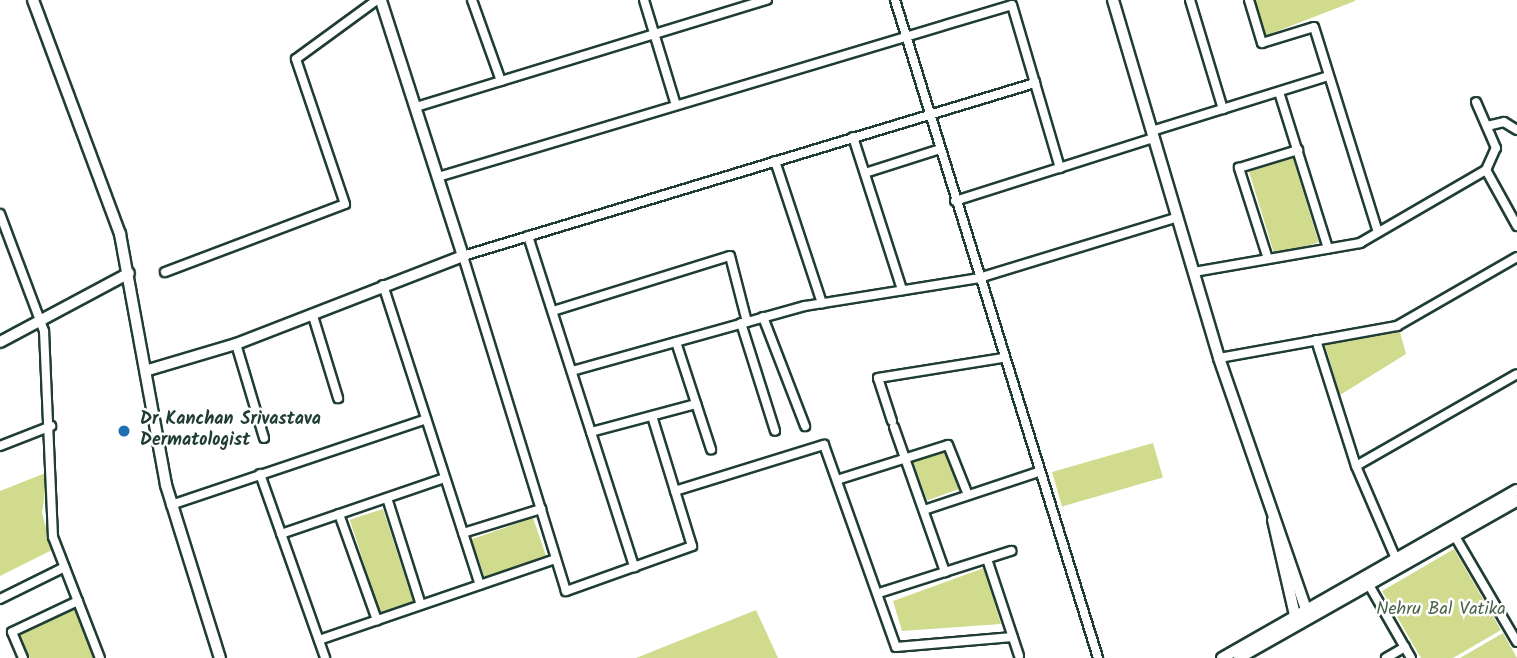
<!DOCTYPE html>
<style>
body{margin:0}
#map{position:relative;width:1517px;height:658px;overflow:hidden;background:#fff;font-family:Kalam,sans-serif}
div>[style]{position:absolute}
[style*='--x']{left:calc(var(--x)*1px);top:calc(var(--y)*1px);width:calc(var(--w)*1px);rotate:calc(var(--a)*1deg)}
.green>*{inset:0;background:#d0db8e;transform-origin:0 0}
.roads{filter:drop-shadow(2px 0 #1f3d34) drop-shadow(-2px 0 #1f3d34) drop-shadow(0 2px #1f3d34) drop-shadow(0 -2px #1f3d34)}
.minor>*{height:8px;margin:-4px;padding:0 4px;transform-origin:4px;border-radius:4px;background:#fff}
.tertiary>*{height:10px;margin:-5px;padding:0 5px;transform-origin:5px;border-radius:5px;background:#fff}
.secondary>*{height:10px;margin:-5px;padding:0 5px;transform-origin:5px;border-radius:5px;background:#fff}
.dots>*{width:19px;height:19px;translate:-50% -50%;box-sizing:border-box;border:4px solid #fff;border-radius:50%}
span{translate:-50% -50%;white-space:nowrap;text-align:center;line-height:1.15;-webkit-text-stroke:5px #fff;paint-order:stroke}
.poi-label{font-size:18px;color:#1f3d34;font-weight:700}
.left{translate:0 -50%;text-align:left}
.park-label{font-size:18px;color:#4b644a}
</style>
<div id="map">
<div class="green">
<div style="clip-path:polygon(1254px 0,1355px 0,1355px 1px,1265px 36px)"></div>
<div style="left:1293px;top:158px;width:88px;height:46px;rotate:73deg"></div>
<div style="clip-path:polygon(1400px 332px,1406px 354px,1340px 395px,1325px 345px)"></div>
<div style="left:1153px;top:443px;width:36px;height:105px;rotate:74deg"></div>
<div style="left:946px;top:450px;width:41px;height:35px;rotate:70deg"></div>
<div style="clip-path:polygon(48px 472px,42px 513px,52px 550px,0 576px,0 491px)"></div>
<div style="left:383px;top:509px;width:98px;height:35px;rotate:72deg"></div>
<div style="left:533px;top:518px;width:40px;height:65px;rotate:71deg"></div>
<div style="clip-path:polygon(1454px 549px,1501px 630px,1453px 658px,1421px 658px,1382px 591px)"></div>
<div style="clip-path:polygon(984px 568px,1001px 624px,902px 631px,893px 601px)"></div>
<div style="clip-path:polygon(75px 609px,97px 658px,30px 658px,19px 633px)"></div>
<div style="clip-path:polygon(756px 610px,778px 658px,635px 658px,636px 658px)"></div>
<div style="clip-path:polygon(1503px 633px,1517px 658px,1460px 658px)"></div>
</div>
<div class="roads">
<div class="minor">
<div style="--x:472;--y:0;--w:86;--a:70.3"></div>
<div style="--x:644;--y:0;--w:110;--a:73.1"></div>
<div style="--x:895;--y:0;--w:689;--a:72.85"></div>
<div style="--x:1190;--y:0;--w:114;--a:73.2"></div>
<div style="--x:1249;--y:0;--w:45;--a:73.2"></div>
<div style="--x:1262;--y:43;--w:54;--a:-17.1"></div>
<div style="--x:1314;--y:27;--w:215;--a:72.7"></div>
<div style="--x:1279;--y:92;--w:164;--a:72.6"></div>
<div style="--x:416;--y:107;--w:367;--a:-17"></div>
<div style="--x:1487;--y:126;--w:17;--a:-13"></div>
<div style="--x:1504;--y:122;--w:15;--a:32"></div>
<div style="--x:1152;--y:131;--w:185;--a:-17.3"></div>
<div style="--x:853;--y:137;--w:161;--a:72.2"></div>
<div style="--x:775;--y:161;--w:150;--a:71.7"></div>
<div style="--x:1486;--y:170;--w:64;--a:61"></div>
<div style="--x:865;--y:173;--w:79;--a:-17.7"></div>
<div style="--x:438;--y:177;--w:599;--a:-16.68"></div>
<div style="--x:1012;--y:5;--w:170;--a:73.6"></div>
<div style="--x:955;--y:201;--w:209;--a:-17.6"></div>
<div style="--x:0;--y:214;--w:125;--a:69.4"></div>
<div style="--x:44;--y:331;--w:206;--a:87.5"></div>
<div style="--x:53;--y:537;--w:130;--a:68.8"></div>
<div style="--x:528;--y:236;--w:348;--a:72.2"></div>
<div style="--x:1268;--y:259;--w:96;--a:-107.7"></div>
<div style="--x:1239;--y:168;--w:62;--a:-17"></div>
<div style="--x:165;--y:272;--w:192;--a:-20.7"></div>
<div style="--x:345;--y:204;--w:153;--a:-108.7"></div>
<div style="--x:296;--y:59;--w:100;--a:-36.1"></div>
<div style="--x:1194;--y:272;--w:169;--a:-9.9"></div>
<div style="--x:1360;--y:243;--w:146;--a:-30.1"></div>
<div style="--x:1486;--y:170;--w:24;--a:-66"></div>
<div style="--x:1496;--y:148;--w:50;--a:-113.5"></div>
<div style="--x:383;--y:285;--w:315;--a:72.1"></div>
<div style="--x:553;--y:311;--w:185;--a:-17.3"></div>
<div style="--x:730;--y:256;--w:68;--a:75.6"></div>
<div style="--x:313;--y:316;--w:86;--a:73"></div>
<div style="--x:763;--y:317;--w:117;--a:68.9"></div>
<div style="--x:741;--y:323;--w:113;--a:72.5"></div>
<div style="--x:1316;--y:340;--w:132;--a:72.4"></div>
<div style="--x:1356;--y:466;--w:101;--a:66.7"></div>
<div style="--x:676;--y:342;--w:113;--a:71.9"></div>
<div style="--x:236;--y:344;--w:98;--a:73.4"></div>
<div style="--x:1219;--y:358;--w:181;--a:-10.2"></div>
<div style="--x:1397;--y:326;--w:138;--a:-29.9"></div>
<div style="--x:572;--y:371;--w:242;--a:-15.6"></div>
<div style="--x:805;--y:306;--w:176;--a:-9.1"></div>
<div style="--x:979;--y:278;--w:208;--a:-17"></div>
<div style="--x:652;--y:416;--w:136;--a:72.9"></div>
<div style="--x:692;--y:546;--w:134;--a:160.3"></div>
<div style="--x:566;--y:591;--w:350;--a:-107.1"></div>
<div style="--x:463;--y:256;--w:598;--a:-16.83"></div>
<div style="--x:892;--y:421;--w:45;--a:-108"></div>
<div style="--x:878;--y:378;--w:127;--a:-9.1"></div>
<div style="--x:894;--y:427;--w:154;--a:70.6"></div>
<div style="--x:591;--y:432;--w:109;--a:-14.9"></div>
<div style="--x:0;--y:446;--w:55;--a:-21.4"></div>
<div style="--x:1356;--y:466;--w:185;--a:-29.7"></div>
<div style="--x:260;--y:474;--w:195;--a:70.5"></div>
<div style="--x:840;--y:479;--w:113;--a:-17.5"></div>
<div style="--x:948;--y:445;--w:54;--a:68.2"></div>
<div style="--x:675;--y:491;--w:156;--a:-17.2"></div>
<div style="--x:824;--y:445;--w:214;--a:70.4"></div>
<div style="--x:896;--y:647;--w:117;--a:-4.9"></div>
<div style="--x:387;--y:498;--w:112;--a:72.4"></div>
<div style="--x:171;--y:505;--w:269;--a:-18.6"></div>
<div style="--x:924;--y:510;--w:120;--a:-18.4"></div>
<div style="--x:339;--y:514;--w:113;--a:70.3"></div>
<div style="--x:463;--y:533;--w:82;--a:-17.1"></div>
<div style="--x:1453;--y:533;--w:126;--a:59.6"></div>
<div style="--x:281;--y:534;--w:173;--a:-18.9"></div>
<div style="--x:987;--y:559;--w:102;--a:71.7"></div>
<div style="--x:1369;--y:585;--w:84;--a:60.1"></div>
<div style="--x:879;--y:593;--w:139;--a:-17.7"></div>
<div style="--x:0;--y:599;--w:72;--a:-26.2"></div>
<div style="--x:319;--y:640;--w:250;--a:-18.9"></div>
<div style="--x:23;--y:658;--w:28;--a:-113"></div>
<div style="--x:12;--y:632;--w:73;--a:-25.2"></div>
<div style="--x:1386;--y:658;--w:22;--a:-30"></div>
</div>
<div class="tertiary">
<div style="--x:33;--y:0;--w:250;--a:69.6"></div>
<div style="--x:120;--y:234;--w:255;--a:79.6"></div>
<div style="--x:166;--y:485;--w:181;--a:72.7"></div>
<div style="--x:0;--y:342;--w:146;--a:-28.1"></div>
<div style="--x:148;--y:370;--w:92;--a:-16.5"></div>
<div style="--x:236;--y:344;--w:243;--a:-21.2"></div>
<div style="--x:463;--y:256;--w:269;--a:-107.8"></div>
</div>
<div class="secondary">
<div style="--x:1113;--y:0;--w:373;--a:73.5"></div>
<div style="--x:1219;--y:358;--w:266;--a:70.9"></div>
<div style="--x:1273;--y:520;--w:98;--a:77"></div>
<div style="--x:1222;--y:658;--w:339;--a:-29.7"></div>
<div style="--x:1239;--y:658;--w:319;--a:-29.5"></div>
</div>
</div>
<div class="dots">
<div style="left:124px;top:431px;background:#1f6fb2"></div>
</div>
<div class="poi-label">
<span class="left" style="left:140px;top:431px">Dr Kanchan Srivastava<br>Dermatologist</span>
</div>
<div class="park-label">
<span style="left:1441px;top:610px">Nehru Bal Vatika</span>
</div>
</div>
